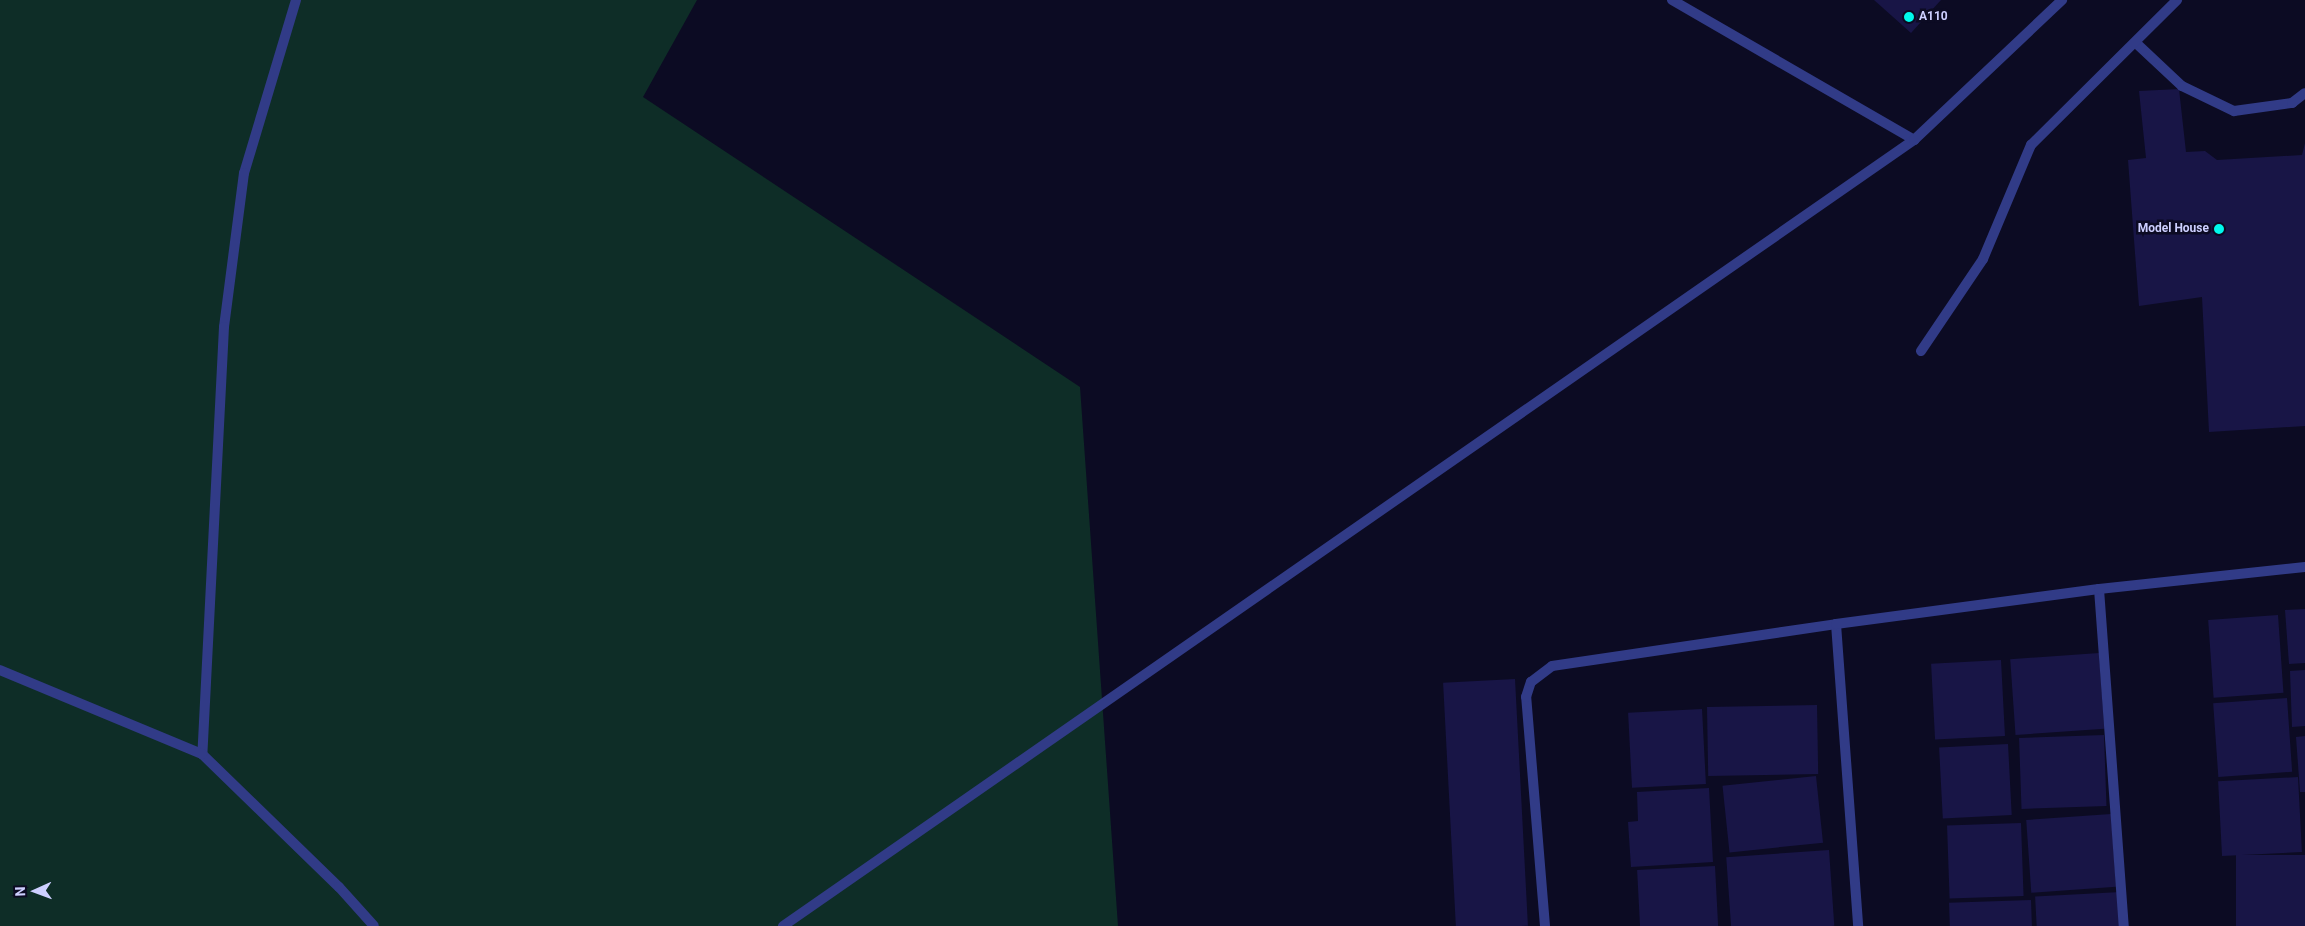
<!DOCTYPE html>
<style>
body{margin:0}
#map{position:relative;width:2305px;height:926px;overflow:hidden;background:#0c0b23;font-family:Roboto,sans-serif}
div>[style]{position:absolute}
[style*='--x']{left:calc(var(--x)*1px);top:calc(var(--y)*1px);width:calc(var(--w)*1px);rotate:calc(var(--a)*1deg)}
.green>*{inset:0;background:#0e2d27}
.building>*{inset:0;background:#181546;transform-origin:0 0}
.service>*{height:10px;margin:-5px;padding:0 5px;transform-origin:5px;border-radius:5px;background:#313b87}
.minor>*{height:10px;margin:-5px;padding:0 5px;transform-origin:5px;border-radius:5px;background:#313b87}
.dots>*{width:14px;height:14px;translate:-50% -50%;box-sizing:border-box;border:2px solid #0c0b23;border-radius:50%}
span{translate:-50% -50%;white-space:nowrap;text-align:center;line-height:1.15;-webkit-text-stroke:5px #0c0b23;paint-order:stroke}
.poi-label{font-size:12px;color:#cdcfff;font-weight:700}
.left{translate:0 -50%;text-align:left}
.right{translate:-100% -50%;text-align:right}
.north{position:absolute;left:10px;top:866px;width:50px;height:50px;-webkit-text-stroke:4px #0c0b23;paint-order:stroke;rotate:268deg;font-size:14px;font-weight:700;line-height:20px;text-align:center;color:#cdcfff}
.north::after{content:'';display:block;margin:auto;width:18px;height:22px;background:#cdcfff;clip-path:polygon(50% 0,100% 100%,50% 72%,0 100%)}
</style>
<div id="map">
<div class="green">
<div style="clip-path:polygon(0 0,697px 0,643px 97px,1080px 387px,1118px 926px,0 926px)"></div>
</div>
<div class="building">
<div style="clip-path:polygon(1874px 0,1941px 0,1911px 33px)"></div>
<div style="clip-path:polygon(2179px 89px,2186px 152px,2205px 151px,2217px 160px,2302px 155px,2305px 143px,2305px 426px,2209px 432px,2202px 297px,2139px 306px,2128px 160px,2146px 158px,2139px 91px)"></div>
<div style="clip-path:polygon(2305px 609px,2305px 663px,2289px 664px,2285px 610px)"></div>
<div style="left:2278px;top:615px;width:78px;height:70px;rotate:86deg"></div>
<div style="left:2099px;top:653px;width:76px;height:89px;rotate:86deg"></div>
<div style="left:2001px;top:660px;width:76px;height:70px;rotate:87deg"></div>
<div style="clip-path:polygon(2305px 670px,2305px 726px,2292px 727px,2290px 671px)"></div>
<div style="left:1515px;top:679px;width:247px;height:72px;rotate:87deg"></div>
<div style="left:2287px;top:698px;width:74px;height:74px;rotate:86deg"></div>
<div style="left:1817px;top:705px;width:69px;height:110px;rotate:89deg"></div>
<div style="left:1702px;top:709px;width:75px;height:74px;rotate:87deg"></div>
<div style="left:2104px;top:735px;width:71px;height:85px;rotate:88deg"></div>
<div style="clip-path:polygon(2305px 736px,2305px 792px,2300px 792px,2296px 737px)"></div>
<div style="left:2008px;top:744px;width:71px;height:69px;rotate:87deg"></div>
<div style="left:1816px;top:776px;width:67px;height:94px;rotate:84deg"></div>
<div style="left:2298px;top:777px;width:75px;height:80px;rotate:87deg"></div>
<div style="clip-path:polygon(1709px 788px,1713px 862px,1631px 867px,1628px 822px,1638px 821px,1637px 792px)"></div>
<div style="left:2111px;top:814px;width:73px;height:85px;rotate:86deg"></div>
<div style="left:2021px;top:823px;width:73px;height:74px;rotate:88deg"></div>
<div style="left:1829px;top:850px;width:76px;height:103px;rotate:86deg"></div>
<div style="left:2305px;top:855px;width:71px;height:69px;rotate:90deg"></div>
<div style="left:1715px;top:866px;width:60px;height:78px;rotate:87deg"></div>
<div style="left:2121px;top:892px;width:34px;height:86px;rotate:87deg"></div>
<div style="left:2031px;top:900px;width:26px;height:82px;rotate:88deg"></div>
</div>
<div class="service">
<div style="--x:2136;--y:43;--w:63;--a:43.1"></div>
<div style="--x:2182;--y:86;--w:58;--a:25.7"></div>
<div style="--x:2234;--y:111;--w:59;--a:-7.9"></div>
<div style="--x:2292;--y:103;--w:16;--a:-38"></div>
<div style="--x:1921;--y:351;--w:111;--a:-56"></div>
<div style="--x:1983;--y:259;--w:124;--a:-67.2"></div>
<div style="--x:2031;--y:145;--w:206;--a:-44.8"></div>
</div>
<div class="minor">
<div style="--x:296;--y:0;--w:181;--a:106.7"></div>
<div style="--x:244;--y:173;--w:155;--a:97.4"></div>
<div style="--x:224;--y:327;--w:428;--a:92.9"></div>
<div style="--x:202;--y:754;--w:191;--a:44.2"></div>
<div style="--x:339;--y:887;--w:52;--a:48.1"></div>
<div style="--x:1672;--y:0;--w:280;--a:30"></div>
<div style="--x:2099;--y:589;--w:338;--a:85.8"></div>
<div style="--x:1836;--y:624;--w:303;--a:85.8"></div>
<div style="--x:0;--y:670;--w:219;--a:22.6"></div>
<div style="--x:783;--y:926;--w:1377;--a:-34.8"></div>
<div style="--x:1914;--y:140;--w:204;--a:-43.4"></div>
<div style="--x:1545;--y:926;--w:230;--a:-94.7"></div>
<div style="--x:1526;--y:697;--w:16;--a:-72"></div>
<div style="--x:1531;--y:682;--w:26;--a:-37"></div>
<div style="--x:1552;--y:666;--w:287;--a:-8.4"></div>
<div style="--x:1836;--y:624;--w:265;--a:-7.6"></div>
<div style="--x:2099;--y:589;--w:207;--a:-6.1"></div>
</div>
<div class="dots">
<div style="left:1909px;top:17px;background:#00f8ec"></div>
<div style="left:2219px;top:229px;background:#00f8ec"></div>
</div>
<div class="poi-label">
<span class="left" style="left:1919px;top:17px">A110</span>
<span class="right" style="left:2209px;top:229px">Model House</span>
</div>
<div class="north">N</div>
</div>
